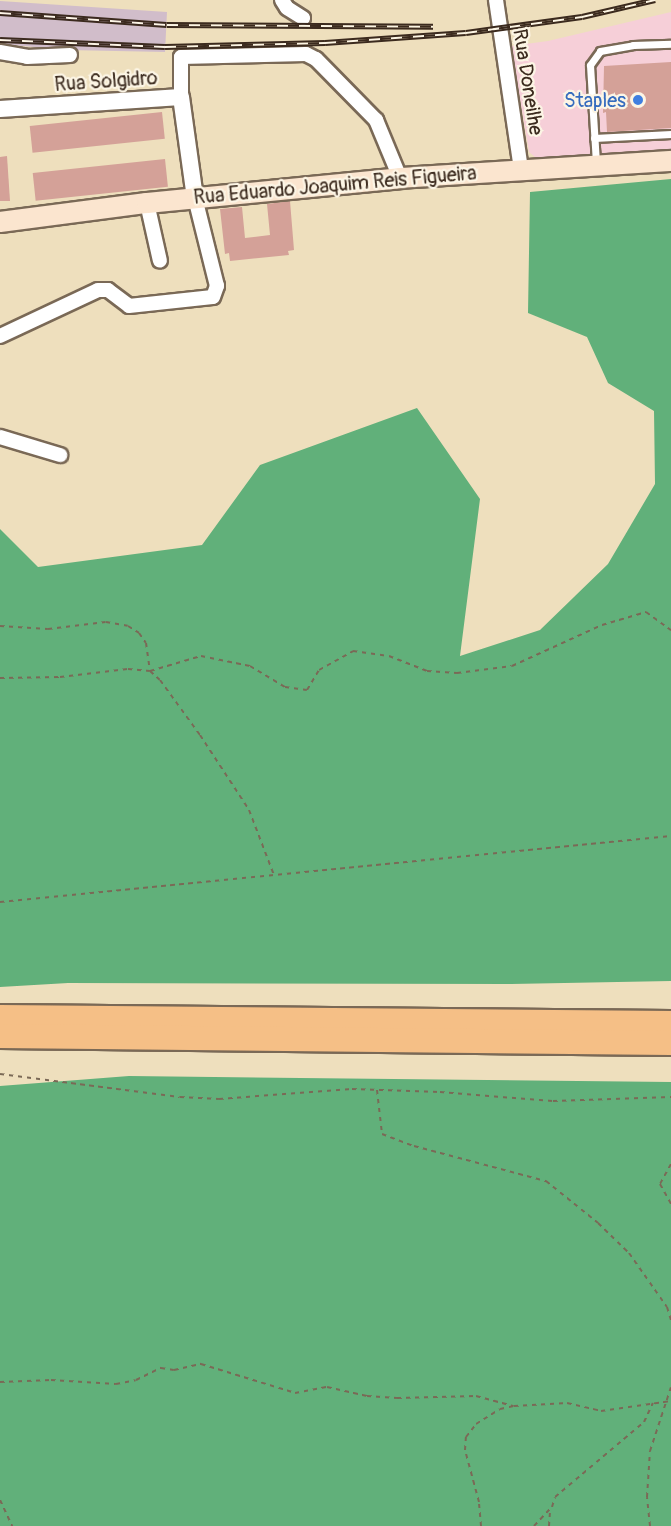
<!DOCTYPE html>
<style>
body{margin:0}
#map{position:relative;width:671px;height:1526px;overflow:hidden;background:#eedfbd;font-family:Pangolin,sans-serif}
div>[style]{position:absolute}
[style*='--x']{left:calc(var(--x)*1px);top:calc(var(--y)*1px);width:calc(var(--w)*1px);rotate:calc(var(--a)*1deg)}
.built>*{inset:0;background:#f6cfd8}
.industrial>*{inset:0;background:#d1bdca}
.forest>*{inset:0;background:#61b07a}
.building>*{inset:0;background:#d4a198;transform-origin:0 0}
.path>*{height:2px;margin-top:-1px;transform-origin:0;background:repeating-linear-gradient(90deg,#7a6956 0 4.5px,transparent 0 9px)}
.roads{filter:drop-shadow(2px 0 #7a6956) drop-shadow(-2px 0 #7a6956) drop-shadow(0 2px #7a6956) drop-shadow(0 -2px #7a6956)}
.service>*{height:7px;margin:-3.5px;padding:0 3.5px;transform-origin:3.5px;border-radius:3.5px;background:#fff}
.minor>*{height:14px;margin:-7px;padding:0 7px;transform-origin:7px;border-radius:7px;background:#fff}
.tertiary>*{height:16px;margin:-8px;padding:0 8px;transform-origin:8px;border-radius:8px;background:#fff}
.secondary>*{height:20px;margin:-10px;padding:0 10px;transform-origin:10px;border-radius:10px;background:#fbe5cf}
.motorway>*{height:24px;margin:-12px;padding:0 12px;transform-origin:12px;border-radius:12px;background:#f5bf86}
.rail>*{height:6px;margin-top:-3px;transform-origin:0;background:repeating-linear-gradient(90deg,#fcf5e5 0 11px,#3b2a1e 0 22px);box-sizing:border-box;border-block:2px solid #3b2a1e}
.dots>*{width:16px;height:16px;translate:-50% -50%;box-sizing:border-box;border:3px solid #fcf5e5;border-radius:50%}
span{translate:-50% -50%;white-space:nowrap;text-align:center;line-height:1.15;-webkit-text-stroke:4.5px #fcf5e5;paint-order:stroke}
.street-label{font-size:20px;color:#3b2a1e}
.shop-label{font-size:20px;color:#366cbe}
.right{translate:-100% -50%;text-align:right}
</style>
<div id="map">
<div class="built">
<div style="clip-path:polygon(671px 12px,671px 151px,544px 160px,535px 157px,529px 152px,511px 46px,548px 41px)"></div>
</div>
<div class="industrial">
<div style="clip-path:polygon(0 1px,167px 12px,165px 52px,67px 50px,0 44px)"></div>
</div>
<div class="forest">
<div style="clip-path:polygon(671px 179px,671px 981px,511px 984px,68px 983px,0 987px,0 529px,38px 567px,202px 545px,260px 465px,417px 408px,480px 499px,460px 656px,540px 630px,608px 564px,655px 484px,654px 411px,608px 383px,587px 337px,528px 313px,530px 192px)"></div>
<div style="clip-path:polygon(129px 1076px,671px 1082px,671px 1526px,0 1526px,0 1086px)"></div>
</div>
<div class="building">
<div style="clip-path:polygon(671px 62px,671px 128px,607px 132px,606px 112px,603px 113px,604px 66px)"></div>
<div style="left:162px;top:112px;width:27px;height:133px;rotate:84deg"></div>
<div style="clip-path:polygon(7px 156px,10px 201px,0 201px,0 157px)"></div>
<div style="left:165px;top:159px;width:28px;height:133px;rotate:84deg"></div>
<div style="clip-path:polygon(290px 201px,294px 250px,288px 251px,289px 255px,230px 261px,229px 253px,225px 254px,220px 209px,242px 207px,245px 238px,270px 235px,267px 204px)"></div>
</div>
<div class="path">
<div style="--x:0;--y:626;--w:48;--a:3.6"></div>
<div style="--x:48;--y:629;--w:58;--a:-6.9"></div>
<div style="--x:106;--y:622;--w:22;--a:10"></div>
<div style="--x:128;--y:626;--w:13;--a:32"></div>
<div style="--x:139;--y:633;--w:12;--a:55"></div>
<div style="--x:146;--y:643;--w:28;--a:82"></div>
<div style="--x:150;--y:671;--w:53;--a:-16.4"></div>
<div style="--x:201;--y:656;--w:50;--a:11.5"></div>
<div style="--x:250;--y:666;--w:41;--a:31"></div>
<div style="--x:285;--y:687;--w:22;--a:8"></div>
<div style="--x:307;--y:690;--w:23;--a:-59"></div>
<div style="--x:319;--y:670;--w:39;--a:-29"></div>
<div style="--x:353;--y:651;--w:36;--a:8"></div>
<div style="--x:389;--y:656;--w:41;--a:21.5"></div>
<div style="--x:427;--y:671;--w:30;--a:4"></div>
<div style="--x:457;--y:673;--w:55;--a:-7.3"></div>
<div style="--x:512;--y:666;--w:99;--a:-24.5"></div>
<div style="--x:602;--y:625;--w:46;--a:-16.5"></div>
<div style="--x:646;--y:612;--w:31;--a:36"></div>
<div style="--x:0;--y:678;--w:60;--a:-1"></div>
<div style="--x:60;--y:677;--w:68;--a:-6.7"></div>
<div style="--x:128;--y:669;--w:22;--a:5"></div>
<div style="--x:150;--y:671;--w:13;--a:42"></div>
<div style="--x:160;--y:680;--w:68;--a:54"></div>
<div style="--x:200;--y:735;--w:90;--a:56.8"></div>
<div style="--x:249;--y:810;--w:70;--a:69"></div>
<div style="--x:0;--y:902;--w:674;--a:-5.62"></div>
<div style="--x:0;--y:1074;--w:181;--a:7.3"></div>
<div style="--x:180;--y:1097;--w:39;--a:3"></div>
<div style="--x:219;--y:1099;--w:133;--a:-4.3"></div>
<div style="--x:352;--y:1089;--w:88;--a:2"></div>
<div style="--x:440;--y:1092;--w:113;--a:4.6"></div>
<div style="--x:553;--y:1101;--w:118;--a:-1.9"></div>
<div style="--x:377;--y:1090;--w:44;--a:83.5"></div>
<div style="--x:382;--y:1134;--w:34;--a:21"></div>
<div style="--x:414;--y:1146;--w:137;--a:14.9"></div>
<div style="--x:546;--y:1181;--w:67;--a:38.9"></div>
<div style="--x:598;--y:1223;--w:43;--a:44.1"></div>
<div style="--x:629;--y:1253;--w:66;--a:54.9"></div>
<div style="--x:667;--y:1307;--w:14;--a:73"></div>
<div style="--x:671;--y:1164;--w:23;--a:119"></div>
<div style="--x:660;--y:1184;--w:23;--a:61"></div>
<div style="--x:0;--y:1382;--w:51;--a:-2.2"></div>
<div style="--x:51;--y:1380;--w:65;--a:3.5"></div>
<div style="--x:116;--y:1384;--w:20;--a:-11"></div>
<div style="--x:136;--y:1380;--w:28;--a:-26"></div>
<div style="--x:161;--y:1368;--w:13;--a:9"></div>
<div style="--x:174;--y:1370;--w:28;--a:-13"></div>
<div style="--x:201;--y:1364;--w:98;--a:17.1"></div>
<div style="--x:295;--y:1393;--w:33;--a:-11"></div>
<div style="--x:327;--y:1387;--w:41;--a:12.7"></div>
<div style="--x:367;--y:1396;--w:30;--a:4"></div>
<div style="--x:397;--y:1398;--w:79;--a:-1.5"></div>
<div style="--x:476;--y:1396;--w:39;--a:15"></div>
<div style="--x:0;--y:1500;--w:29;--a:65"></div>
<div style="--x:481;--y:1526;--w:24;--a:-95"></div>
<div style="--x:479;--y:1502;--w:54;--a:-105.1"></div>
<div style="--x:465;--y:1450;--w:13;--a:-86"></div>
<div style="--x:466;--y:1437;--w:16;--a:-52"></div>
<div style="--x:476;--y:1424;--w:28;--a:-32"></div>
<div style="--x:500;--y:1409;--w:14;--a:-12"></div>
<div style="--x:514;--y:1406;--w:53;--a:-3.2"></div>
<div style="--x:567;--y:1403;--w:35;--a:13"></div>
<div style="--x:601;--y:1411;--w:71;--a:-8.1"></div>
<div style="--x:534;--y:1526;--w:26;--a:-47"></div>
<div style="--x:552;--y:1507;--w:10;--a:-73"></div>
<div style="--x:555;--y:1497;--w:116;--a:-40.1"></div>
<div style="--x:644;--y:1422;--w:21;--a:-65"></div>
<div style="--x:549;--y:1526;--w:16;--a:-86"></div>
<div style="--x:650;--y:1526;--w:29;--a:-96"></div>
<div style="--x:647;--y:1497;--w:46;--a:-86.3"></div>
<div style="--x:650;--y:1451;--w:67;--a:-71.8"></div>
</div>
<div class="roads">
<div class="service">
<div style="--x:594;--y:138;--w:77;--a:-3"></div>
<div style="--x:596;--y:163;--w:98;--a:-93.5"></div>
<div style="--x:590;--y:65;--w:17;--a:-54"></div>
<div style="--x:600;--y:51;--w:34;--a:-10"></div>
<div style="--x:633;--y:45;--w:38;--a:-2"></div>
</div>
<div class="minor">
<div style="--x:282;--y:0;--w:9;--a:58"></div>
<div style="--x:287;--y:8;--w:19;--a:32"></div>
<div style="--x:496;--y:0;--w:171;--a:81.6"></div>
<div style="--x:0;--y:52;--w:27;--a:10"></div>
<div style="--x:27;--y:57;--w:43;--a:-2.7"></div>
<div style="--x:181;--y:97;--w:40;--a:-90"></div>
<div style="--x:181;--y:57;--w:125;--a:-1.4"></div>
<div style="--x:306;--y:54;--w:11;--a:27"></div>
<div style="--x:316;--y:59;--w:86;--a:45.5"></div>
<div style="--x:376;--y:120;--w:63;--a:67.5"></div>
<div style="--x:147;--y:203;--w:59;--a:77.4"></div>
<div style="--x:0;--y:336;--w:108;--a:-25.1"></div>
<div style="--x:98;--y:290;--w:10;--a:0"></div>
<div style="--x:108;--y:290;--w:26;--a:37"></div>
<div style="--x:129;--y:306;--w:84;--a:-6.1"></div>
<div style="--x:213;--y:297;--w:12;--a:-70"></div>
<div style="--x:217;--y:286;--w:91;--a:-104"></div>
<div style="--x:0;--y:437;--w:63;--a:16.7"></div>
</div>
<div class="tertiary">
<div style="--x:0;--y:109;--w:181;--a:-3.8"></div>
<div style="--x:181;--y:97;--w:102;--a:82.1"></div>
</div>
<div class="secondary">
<div style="--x:0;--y:222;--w:148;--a:-7.4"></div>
<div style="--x:147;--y:203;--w:254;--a:-5.6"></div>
<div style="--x:400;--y:178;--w:272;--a:-3.6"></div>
</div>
<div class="motorway">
<div style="--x:0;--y:1017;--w:671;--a:0.51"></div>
<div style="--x:0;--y:1036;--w:671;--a:0.6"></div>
</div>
</div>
<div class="rail">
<div style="--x:0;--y:13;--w:167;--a:4.1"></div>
<div style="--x:167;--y:25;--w:266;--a:0.4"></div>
<div style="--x:0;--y:40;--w:165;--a:2.4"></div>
<div style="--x:165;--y:47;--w:160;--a:-1.4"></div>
<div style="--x:325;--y:43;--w:141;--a:-4.1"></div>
<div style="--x:466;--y:33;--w:117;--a:-7.9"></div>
<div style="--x:582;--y:17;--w:75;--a:-13.1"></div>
</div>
<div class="dots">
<div style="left:638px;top:100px;background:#3f7fe0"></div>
</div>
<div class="street-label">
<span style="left:106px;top:81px;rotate:-4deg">Rua Solgidro</span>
<span style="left:528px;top:82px;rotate:81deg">Rua Doneilhe</span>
<span style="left:335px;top:185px;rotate:-5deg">Rua Eduardo Joaquim Reis Figueira</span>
</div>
<div class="shop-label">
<span class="right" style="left:626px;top:100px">Staples</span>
</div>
</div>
